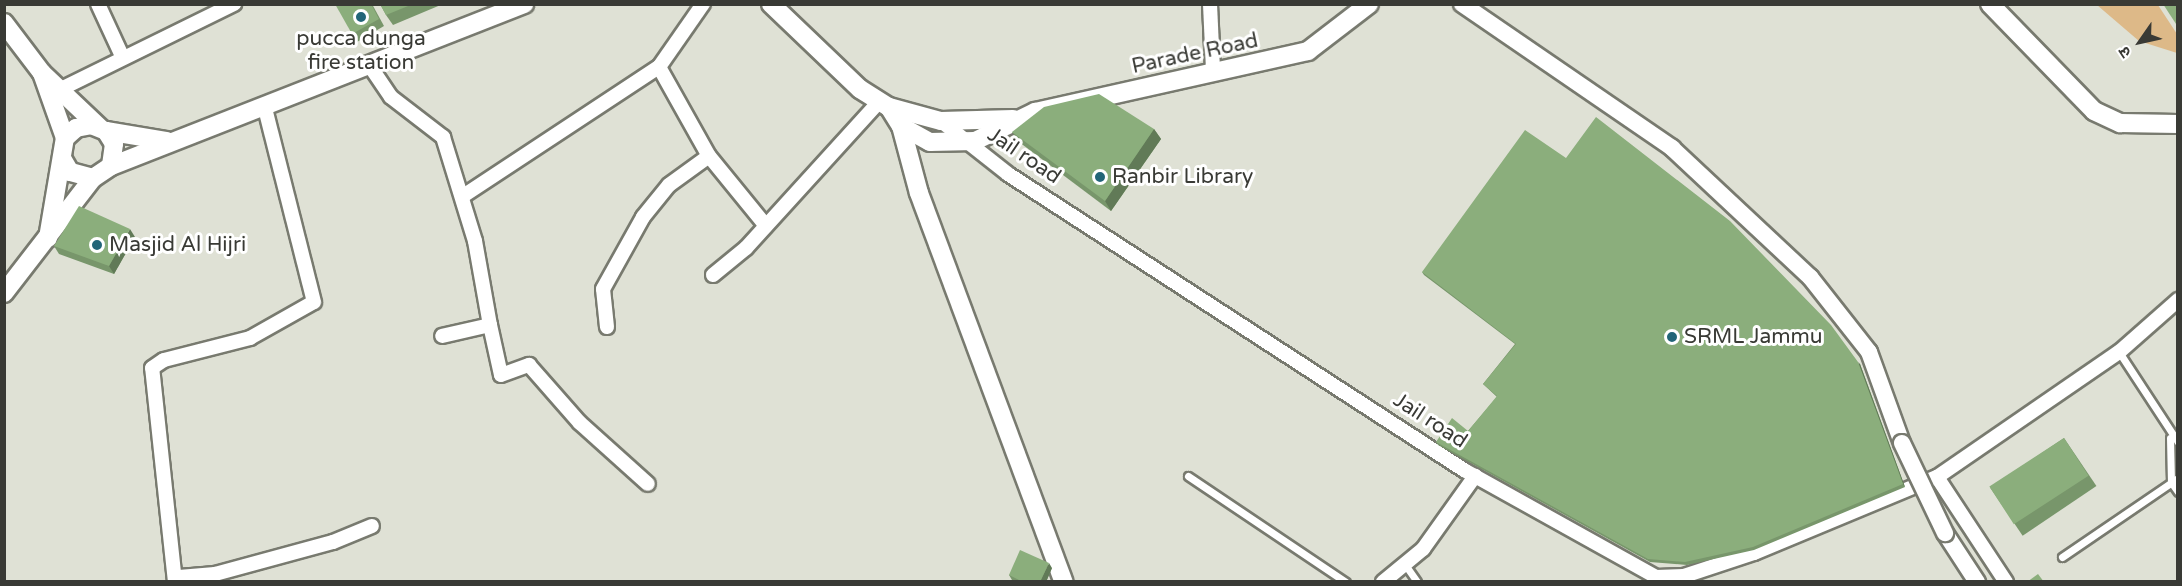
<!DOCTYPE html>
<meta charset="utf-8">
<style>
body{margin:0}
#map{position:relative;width:2182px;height:586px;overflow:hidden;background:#dfe1d5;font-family:"Varela Round","Noto Sans Devanagari",sans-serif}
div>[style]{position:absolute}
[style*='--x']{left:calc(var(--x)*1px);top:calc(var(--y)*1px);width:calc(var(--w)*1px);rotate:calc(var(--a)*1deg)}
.green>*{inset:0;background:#ddb988}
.roads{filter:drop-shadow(2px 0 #787a6f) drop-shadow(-2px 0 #787a6f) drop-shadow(0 2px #787a6f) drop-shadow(0 -2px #787a6f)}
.service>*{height:7px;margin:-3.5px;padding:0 3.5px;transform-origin:3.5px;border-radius:3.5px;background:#fff}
.minor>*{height:14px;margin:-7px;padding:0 7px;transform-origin:7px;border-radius:7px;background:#fff}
.tertiary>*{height:16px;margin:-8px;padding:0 8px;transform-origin:8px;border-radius:8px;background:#fff}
.secondary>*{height:18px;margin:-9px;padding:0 9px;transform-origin:9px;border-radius:9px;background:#fff}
.bridges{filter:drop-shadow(2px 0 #787a6f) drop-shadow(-2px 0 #787a6f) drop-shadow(0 2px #787a6f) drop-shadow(0 -2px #787a6f)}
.tertiary-bridge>*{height:16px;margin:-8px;padding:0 8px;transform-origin:8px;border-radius:8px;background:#fff}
.wall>*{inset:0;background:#78966b;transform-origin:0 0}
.shaded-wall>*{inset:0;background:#617a57}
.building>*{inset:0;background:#8bae7c;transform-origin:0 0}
.dots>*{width:16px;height:16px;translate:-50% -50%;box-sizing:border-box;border:3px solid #fff;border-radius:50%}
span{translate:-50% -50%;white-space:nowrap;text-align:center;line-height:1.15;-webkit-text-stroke:6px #fff;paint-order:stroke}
.poi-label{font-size:21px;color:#393a35}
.left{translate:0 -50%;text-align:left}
.street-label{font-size:21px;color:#393a35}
.frame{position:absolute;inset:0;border:6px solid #393a35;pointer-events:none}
.north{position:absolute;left:2110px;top:12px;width:60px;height:60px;-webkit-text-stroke:4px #fff;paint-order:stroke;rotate:236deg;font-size:16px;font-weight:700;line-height:24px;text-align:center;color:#393a35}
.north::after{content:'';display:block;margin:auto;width:21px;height:27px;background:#393a35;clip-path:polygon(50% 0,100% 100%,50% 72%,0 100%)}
</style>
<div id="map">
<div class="green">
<div style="clip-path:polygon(2097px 5px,2158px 5px,2177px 34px,2177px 53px,2139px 41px)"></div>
</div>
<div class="roads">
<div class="service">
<div style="--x:2119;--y:352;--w:108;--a:56.8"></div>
<div style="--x:2170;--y:438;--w:44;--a:88.7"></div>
<div style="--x:2171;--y:482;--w:12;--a:55"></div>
<div style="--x:1188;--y:476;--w:190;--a:33.9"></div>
<div style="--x:2062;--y:557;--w:140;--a:-34.3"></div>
<div style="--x:1406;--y:566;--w:19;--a:55"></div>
</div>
<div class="minor">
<div style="--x:98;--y:4;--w:57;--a:65.2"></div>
<div style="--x:1210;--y:4;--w:67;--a:87.4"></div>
<div style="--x:370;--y:66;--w:37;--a:56"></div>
<div style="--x:391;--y:97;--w:66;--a:37.6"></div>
<div style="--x:443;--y:137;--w:109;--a:72.9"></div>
<div style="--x:475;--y:241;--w:85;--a:79.9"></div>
<div style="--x:490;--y:325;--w:49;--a:167.1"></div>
<div style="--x:659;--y:67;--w:102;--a:60.7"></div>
<div style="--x:709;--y:156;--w:90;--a:50.8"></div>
<div style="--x:63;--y:88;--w:191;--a:-26.2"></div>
<div style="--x:941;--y:121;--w:85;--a:38.3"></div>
<div style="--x:1008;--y:174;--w:544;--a:32.99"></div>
<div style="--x:1464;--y:470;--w:220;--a:29.1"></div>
<div style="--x:1656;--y:577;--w:28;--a:-2"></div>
<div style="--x:1684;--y:576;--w:74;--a:-18.2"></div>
<div style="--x:1754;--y:553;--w:198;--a:-22.6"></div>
<div style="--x:1937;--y:477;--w:221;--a:-34.5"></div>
<div style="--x:2119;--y:352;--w:79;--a:-41.4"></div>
<div style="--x:463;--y:196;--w:235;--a:-33.4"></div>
<div style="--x:659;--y:67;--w:77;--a:-55.1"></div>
<div style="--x:713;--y:275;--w:43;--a:-39.3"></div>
<div style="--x:746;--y:248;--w:197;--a:-47.7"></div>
<div style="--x:490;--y:325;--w:51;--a:77.6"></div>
<div style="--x:501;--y:375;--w:30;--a:-20"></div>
<div style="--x:529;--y:365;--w:77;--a:48.7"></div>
<div style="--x:580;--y:423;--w:91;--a:41.9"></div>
<div style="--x:607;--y:327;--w:38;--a:-96"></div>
<div style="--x:603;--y:289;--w:82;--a:-60.9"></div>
<div style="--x:643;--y:217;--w:41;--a:-50.9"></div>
<div style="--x:669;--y:185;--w:49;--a:-35.9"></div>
<div style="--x:1937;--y:477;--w:126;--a:56.7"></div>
<div style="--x:179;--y:577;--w:36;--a:-5"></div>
<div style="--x:215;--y:574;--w:122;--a:-15.2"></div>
<div style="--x:333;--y:542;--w:42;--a:-22.3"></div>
<div style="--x:175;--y:582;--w:215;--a:-96.1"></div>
<div style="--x:152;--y:368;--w:14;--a:-34"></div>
<div style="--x:164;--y:360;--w:89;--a:-14.3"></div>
<div style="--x:250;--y:338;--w:73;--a:-29.4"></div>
<div style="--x:314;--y:302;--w:200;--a:-104.2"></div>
<div style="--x:1383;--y:582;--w:52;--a:-39.5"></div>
<div style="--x:1423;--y:549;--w:90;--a:-54.5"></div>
</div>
<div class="tertiary">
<div style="--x:1462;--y:4;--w:255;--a:34.4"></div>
<div style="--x:1672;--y:148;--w:189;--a:43.1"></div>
<div style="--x:1810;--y:277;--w:95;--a:51.8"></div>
<div style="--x:1869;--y:352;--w:97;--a:70.1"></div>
<div style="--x:1945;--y:533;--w:59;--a:56.9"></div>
</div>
<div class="secondary">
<div style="--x:771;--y:4;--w:123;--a:43.7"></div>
<div style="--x:860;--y:89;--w:34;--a:32"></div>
<div style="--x:889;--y:107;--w:54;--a:15.1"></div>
<div style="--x:941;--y:121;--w:72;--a:-1.6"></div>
<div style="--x:1990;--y:4;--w:149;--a:45.8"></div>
<div style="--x:2094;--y:111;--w:29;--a:25"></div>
<div style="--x:2120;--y:123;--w:58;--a:1"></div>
<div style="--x:4;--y:23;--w:63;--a:52.8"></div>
<div style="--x:42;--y:73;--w:79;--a:43.5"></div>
<div style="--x:42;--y:73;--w:69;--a:70.5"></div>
<div style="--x:889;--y:107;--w:22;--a:58"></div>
<div style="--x:901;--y:126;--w:33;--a:29"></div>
<div style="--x:930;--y:142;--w:45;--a:-1.3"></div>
<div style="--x:975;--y:141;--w:67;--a:-25.8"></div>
<div style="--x:1035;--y:112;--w:280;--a:-12.6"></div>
<div style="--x:1308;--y:51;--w:77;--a:-37.6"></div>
<div style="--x:901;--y:126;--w:69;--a:75"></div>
<div style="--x:919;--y:193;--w:415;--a:69.6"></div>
<div style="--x:106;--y:131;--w:62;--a:9.3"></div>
<div style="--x:111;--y:166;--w:444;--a:-21.4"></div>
<div style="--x:48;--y:238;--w:101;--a:-80.4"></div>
<div style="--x:65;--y:138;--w:15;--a:-42"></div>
<div style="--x:76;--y:128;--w:15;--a:-11"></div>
<div style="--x:91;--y:125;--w:16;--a:22"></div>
<div style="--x:106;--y:131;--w:15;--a:58"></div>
<div style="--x:114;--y:144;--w:22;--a:98"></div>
<div style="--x:111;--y:166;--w:22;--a:146"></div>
<div style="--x:93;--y:178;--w:24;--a:-165"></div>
<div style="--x:70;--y:172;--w:16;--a:-120"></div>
<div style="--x:4;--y:293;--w:145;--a:-52.3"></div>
</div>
</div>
<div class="bridges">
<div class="tertiary-bridge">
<div style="--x:1902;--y:443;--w:100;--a:64.5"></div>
</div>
</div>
<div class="wall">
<div style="clip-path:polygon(372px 4px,384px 26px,357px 42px,352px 34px)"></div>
<div style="clip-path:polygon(380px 4px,443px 4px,393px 25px,386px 15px)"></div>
<div style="clip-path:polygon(1154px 129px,1161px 139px,1111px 211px,1019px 142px,1012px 132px)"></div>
<div style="clip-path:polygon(135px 237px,114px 274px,59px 254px,54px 246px)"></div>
<div style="clip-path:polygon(1422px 272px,1860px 364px,1905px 487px,1754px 550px,1687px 565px,1650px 562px,1438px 445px,1436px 442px,1468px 431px,1497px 397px,1483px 384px,1515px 344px,1424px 275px)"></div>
<div style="left:2064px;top:438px;width:58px;height:89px;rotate:56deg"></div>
<div style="clip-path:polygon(1052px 568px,1046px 582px,1016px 582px,1012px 580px,1009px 575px)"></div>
</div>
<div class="shaded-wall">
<div style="clip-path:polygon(1154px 129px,1161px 139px,1111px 211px,1105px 201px)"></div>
<div style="clip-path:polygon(130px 229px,135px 237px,114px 274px,109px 266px)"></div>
<div style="clip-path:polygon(1858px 362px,1860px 364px,1905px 487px,1903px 484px)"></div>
<div style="clip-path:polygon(1049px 563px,1052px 568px,1046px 582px,1040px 582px)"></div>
</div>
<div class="building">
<div style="clip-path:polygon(335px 4px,371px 4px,379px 19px,352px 34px)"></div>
<div style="clip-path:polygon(380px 4px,413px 4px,386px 15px)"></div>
<div style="clip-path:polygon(2163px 4px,2178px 4px,2178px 27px)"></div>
<div style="clip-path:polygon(1099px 94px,1154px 129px,1105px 201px,1012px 132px,1044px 107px)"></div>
<div style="clip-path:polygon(1596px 117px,1730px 221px,1831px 325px,1858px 362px,1903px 484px,1753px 547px,1685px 562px,1648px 559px,1436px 442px,1452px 418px,1468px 431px,1497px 396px,1483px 384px,1516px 344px,1422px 272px,1525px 130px,1566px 158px)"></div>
<div style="clip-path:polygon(79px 206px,130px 229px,109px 266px,54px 246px)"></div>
<div style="left:2064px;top:438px;width:45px;height:89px;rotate:57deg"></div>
<div style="clip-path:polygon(1020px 550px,1049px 563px,1040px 582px,1023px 582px,1009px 575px)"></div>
<div style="clip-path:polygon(2038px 574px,2044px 582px,2027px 582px)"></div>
</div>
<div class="dots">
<div style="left:361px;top:17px;background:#226578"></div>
<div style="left:1100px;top:177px;background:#226578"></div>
<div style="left:97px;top:245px;background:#226578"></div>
<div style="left:1672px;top:337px;background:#226578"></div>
</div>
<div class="poi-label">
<span style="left:361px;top:51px">pucca dunga<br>fire station</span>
<span class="left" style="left:1112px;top:177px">Ranbir Library</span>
<span class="left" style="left:109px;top:245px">Masjid Al Hijri</span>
<span class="left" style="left:1684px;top:337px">SRML Jammu</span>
</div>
<div class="street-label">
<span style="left:1195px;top:54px;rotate:-12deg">Parade Road</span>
<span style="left:1024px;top:156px;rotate:34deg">Jail road</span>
<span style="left:1430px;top:421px;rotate:33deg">Jail road</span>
</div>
<div class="frame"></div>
<div class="north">उ</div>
</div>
